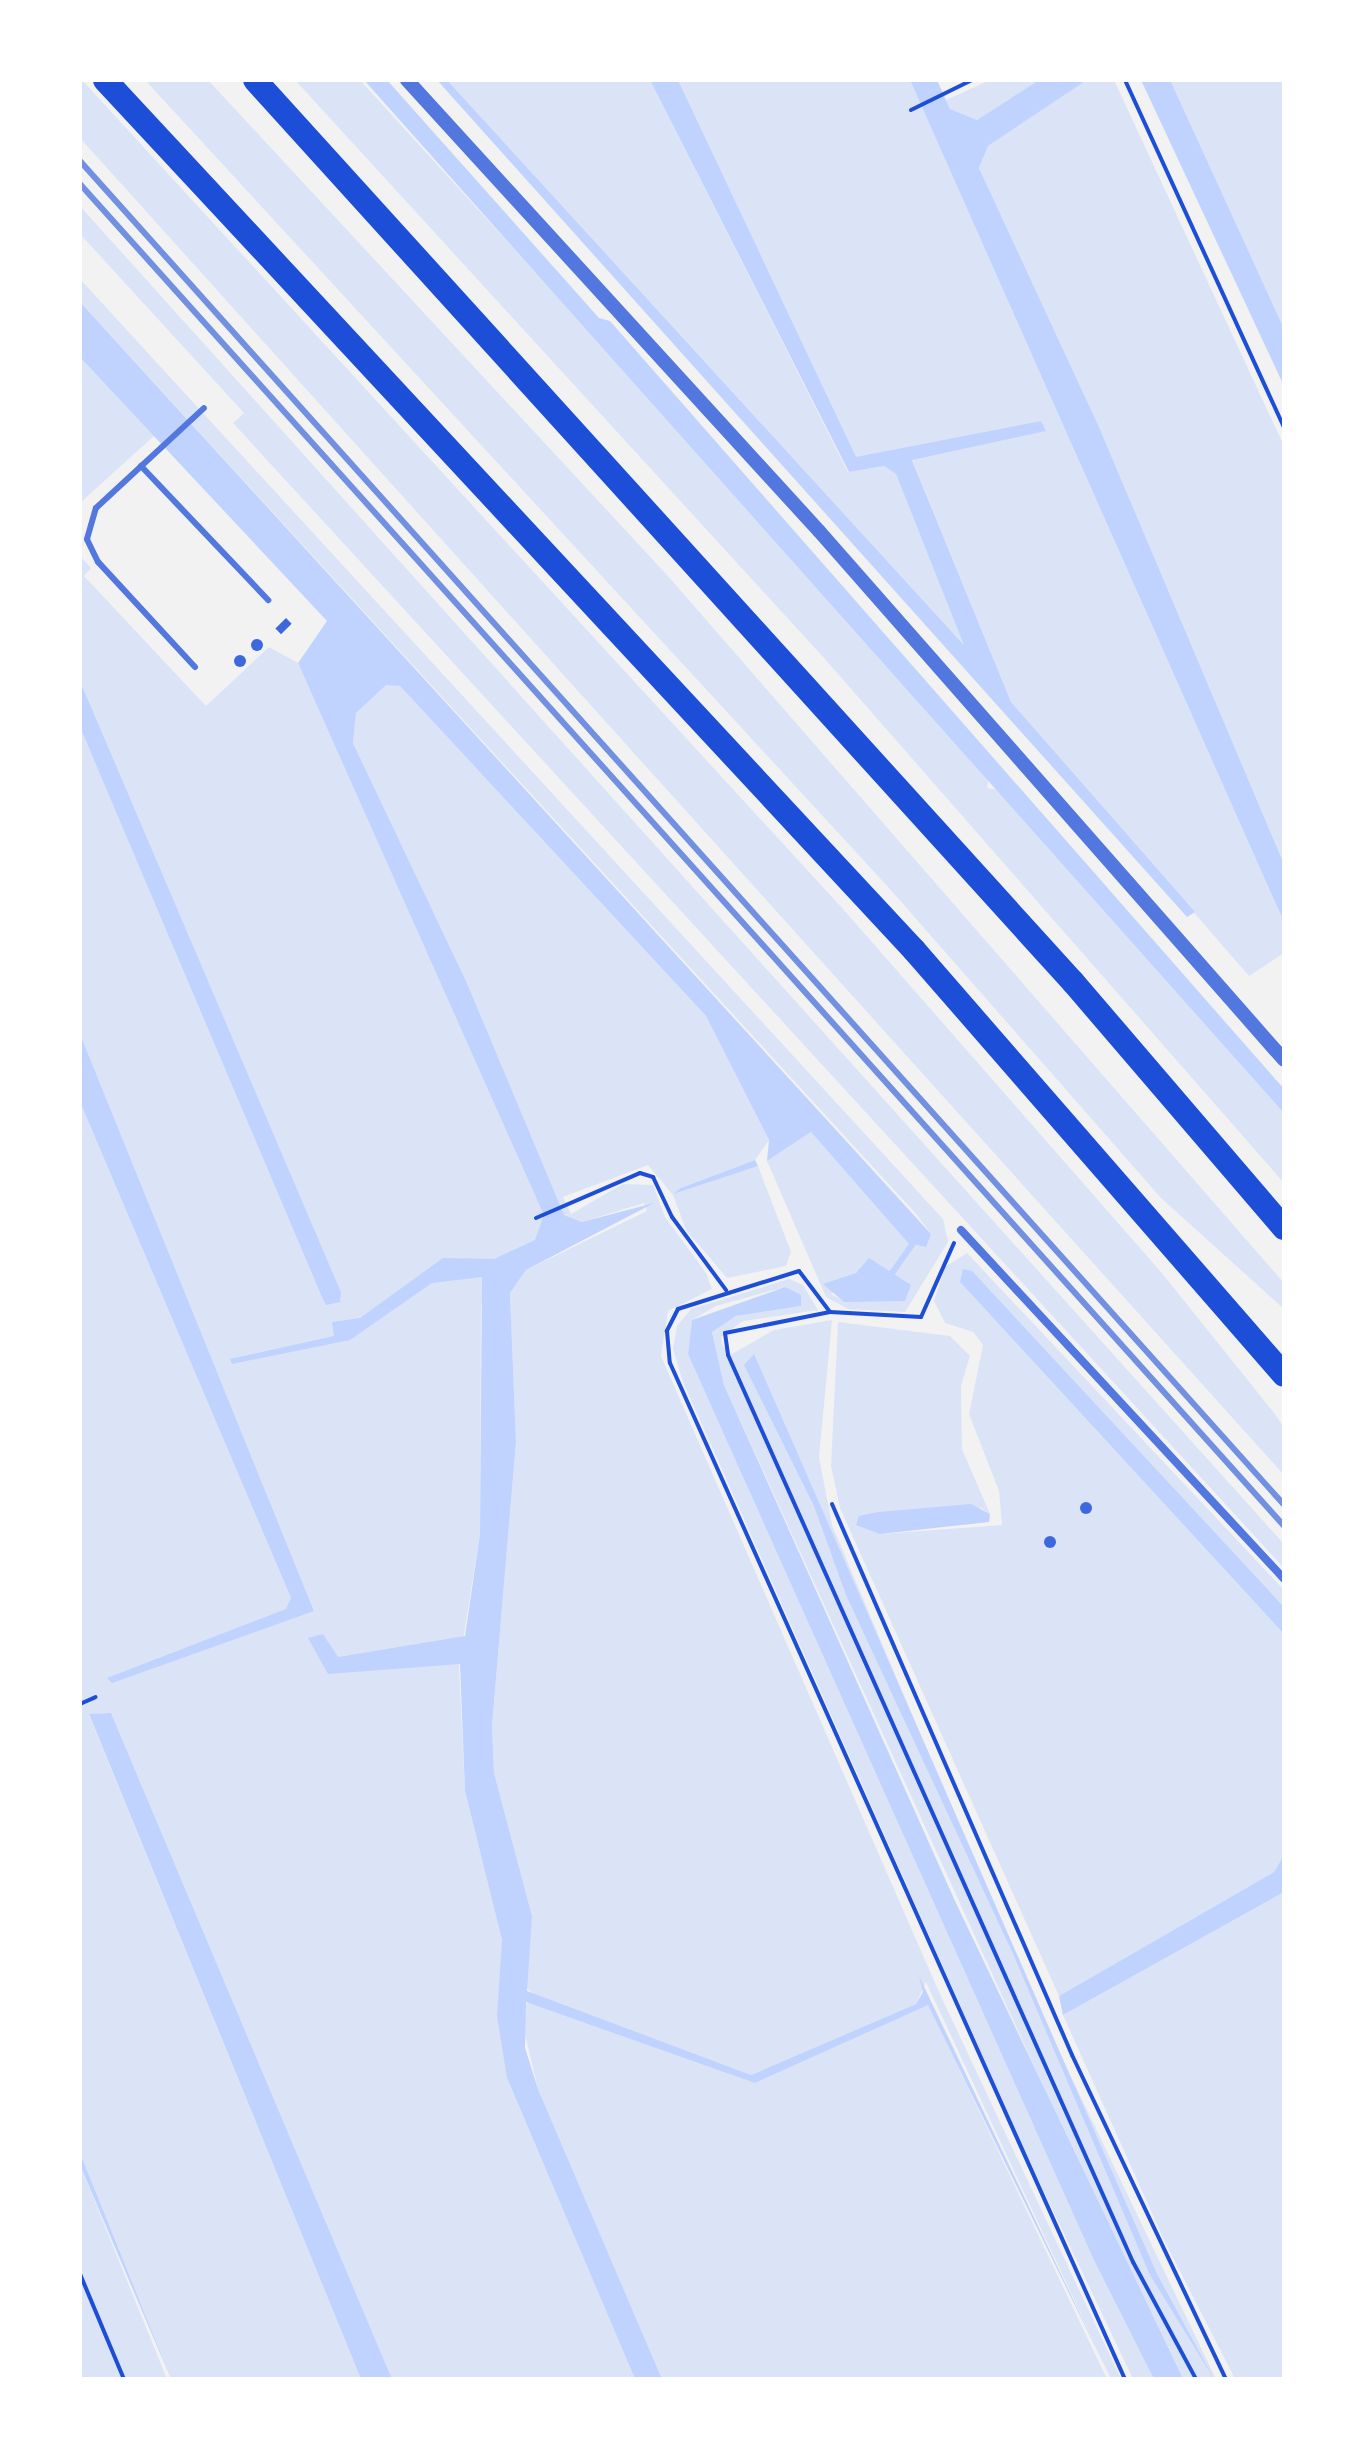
<!DOCTYPE html>
<style>
body{margin:0}
#map{position:relative;width:1364px;height:2459px;overflow:hidden;background:#f2f2f2;font-family:"DejaVu Sans",sans-serif}
div>[style]{position:absolute}
[style*='--x']{left:calc(var(--x)*1px);top:calc(var(--y)*1px);width:calc(var(--w)*1px);rotate:calc(var(--a)*1deg)}
.green>*{inset:0;background:#dbe4f7}
.water>*{inset:0;background:#bfd3fe}
.stream>*{height:6px;margin:-3px;padding:0 3px;transform-origin:3px;border-radius:3px;background:#bfd3fe}
.building>*{inset:0;background:#3d67dc;transform-origin:0 0}
.round{border-radius:50%}
.path>*{height:4px;margin:-2px;padding:0 2px;transform-origin:2px;border-radius:2px;background:#1d4ed8}
.service>*{height:6px;margin:-3px;padding:0 3px;transform-origin:3px;border-radius:3px;background:#5277de}
.minor>*{height:8px;margin:-4px;padding:0 4px;transform-origin:4px;border-radius:4px;background:#5277de}
.tertiary>*{height:14px;margin:-7px;padding:0 7px;transform-origin:7px;border-radius:7px;background:#5277de}
.motorway>*{height:24px;margin:-12px;padding:0 12px;transform-origin:12px;border-radius:12px;background:#1d4ed8}
.rail>*{height:6px;margin:-3px;padding:0 3px;transform-origin:3px;border-radius:3px;background:#7290e2}
span{translate:-50% -50%;white-space:nowrap;text-align:center;line-height:1.15;-webkit-text-stroke:7px #fff;paint-order:stroke}
.frame{position:absolute;inset:0;border:82px solid #fff;pointer-events:none}
</style>
<div id="map">
<div class="green">
<div style="clip-path:polygon(82px 80px,843px 909px,1161px 1272px,1275px 1414px,1284px 1428px,1284px 1475px,80px 138px)"></div>
<div style="clip-path:polygon(145px 80px,208px 80px,667px 575px,1284px 1283px,1284px 1309px,1161px 1198px,889px 888px)"></div>
<div style="clip-path:polygon(295px 80px,360px 80px,990px 771px,987px 788px,1004px 791px,1284px 1112px,1284px 1183px,824px 658px)"></div>
<div style="clip-path:polygon(447px 80px,650px 80px,848px 472px,884px 466px,896px 474px,966px 647px)"></div>
<div style="clip-path:polygon(678px 80px,910px 80px,1214px 758px,1284px 922px,1284px 953px,1249px 976px,1011px 702px,912px 459px,1045px 431px,1041px 421px,856px 458px)"></div>
<div style="clip-path:polygon(990px 80px,1039px 80px,977px 120px,950px 109px,946px 100px)"></div>
<div style="clip-path:polygon(1087px 80px,1114px 80px,1284px 446px,1284px 864px,1099px 427px,979px 168px,988px 146px)"></div>
<div style="clip-path:polygon(1170px 80px,1284px 80px,1284px 329px,1195px 141px)"></div>
<div style="clip-path:polygon(80px 206px,1284px 1544px,1284px 1568px,233px 423px,244px 413px,80px 234px)"></div>
<div style="clip-path:polygon(evenodd,80px 279px,943px 1219px,948px 1242px,905px 1312px,848px 1309px,826px 1297px,767px 1161px,811px 1132px,908px 1243px,931px 1234px,917px 1215px,80px 302px,80px 279px,860px 1270px,845px 1302px,831px 1294px,855px 1273px,860px 1270px)"></div>
<div style="clip-path:polygon(80px 357px,156px 434px,80px 503px)"></div>
<div style="clip-path:polygon(80px 556px,91px 568px,84px 576px,206px 706px,269px 647px,298px 663px,545px 1215px,536px 1240px,494px 1259px,481px 1305px,480px 1534px,459px 1666px,465px 1791px,502px 1940px,507px 2078px,635px 2379px,392px 2379px,111px 1713px,89px 1715px,361px 2379px,171px 2379px,80px 2153px,80px 1102px,291px 1598px,287px 1609px,107px 1679px,314px 1611px,80px 1034px,80px 727px,211px 1031px,341px 1292px,80px 681px)"></div>
<div style="clip-path:polygon(386px 684px,400px 686px,706px 1016px,769px 1140px,755px 1160px,681px 1188px,758px 1166px,791px 1252px,786px 1266px,727px 1278px,686px 1230px,673px 1195px,648px 1165px,563px 1197px,571px 1214px,623px 1184px,653px 1185px,665px 1217px,706px 1273px,712px 1289px,668px 1311px,661px 1356px,939px 1992px,1121px 2379px,1111px 2379px,926px 1982px,916px 2004px,751px 2075px,535px 1996px,525px 1986px,532px 1916px,494px 1773px,492px 1726px,516px 1442px,510px 1293px,526px 1270px,647px 1211px,644px 1203px,582px 1222px,564px 1215px,555px 1200px,466px 981px,353px 743px,356px 713px)"></div>
<div style="clip-path:polygon(967px 1253px,1284px 1590px,1284px 1607px,960px 1282px,1284px 1634px,1284px 1855px,1274px 1872px,1059px 1996px,840px 1508px,831px 1466px,838px 1322px,950px 1336px,970px 1356px,961px 1386px,962px 1449px,990px 1514px,981px 1508px,880px 1534px,1002px 1525px,999px 1491px,969px 1414px,983px 1345px,973px 1332px,945px 1323px,934px 1301px,945px 1267px)"></div>
<div style="clip-path:polygon(789px 1279px,803px 1285px,818px 1310px,743px 1321px,721px 1337px,723px 1346px,732px 1354px,774px 1330px,832px 1320px,819px 1457px,832px 1525px,1018px 1966px,1216px 2379px,1183px 2379px,1146px 2312px,724px 1385px,712px 1332px,736px 1316px,801px 1306px,785px 1287px,716px 1306px,692px 1320px,688px 1354px,1154px 2379px,1133px 2379px,1029px 2160px,683px 1382px,673px 1349px,677px 1326px,691px 1309px)"></div>
<div style="clip-path:polygon(1284px 1892px,1284px 2379px,1235px 2379px,1165px 2242px,1063px 2015px)"></div>
<div style="clip-path:polygon(533px 2002px,755px 2083px,928px 2004px,1107px 2379px,662px 2379px,538px 2089px,522px 2022px,524px 2004px)"></div>
<div style="clip-path:polygon(80px 2165px,167px 2379px,80px 2379px)"></div>
</div>
<div class="water">
<div style="clip-path:polygon(364px 80px,387px 80px,599px 318px,610px 321px,1284px 1089px,1284px 1113px)"></div>
<div style="clip-path:polygon(437px 80px,447px 80px,964px 645px,896px 474px,884px 466px,849px 472px,650px 80px,678px 80px,856px 457px,1041px 421px,1046px 431px,912px 460px,1011px 702px,1195px 912px,1187px 917px)"></div>
<div style="clip-path:polygon(910px 80px,937px 80px,950px 109px,977px 120px,1039px 80px,1087px 80px,988px 146px,979px 168px,1099px 427px,1284px 864px,1284px 922px)"></div>
<div style="clip-path:polygon(1141px 80px,1170px 80px,1284px 329px,1284px 386px)"></div>
<div style="clip-path:polygon(80px 302px,931px 1234px,926px 1247px,908px 1243px,811px 1132px,767px 1161px,769px 1140px,706px 1016px,400px 686px,386px 685px,356px 713px,353px 743px,466px 981px,564px 1215px,582px 1222px,654px 1203px,526px 1270px,510px 1293px,516px 1442px,492px 1726px,494px 1773px,532px 1916px,527px 1991px,751px 2075px,916px 2004px,923px 1992px,919px 1976px,1111px 2379px,928px 2005px,755px 2083px,526px 2002px,525px 2048px,538px 2089px,662px 2379px,635px 2379px,507px 2078px,497px 2016px,502px 1940px,465px 1791px,460px 1664px,328px 1674px,308px 1638px,323px 1634px,338px 1657px,465px 1636px,480px 1534px,482px 1277px,432px 1283px,350px 1340px,232px 1364px,230px 1359px,334px 1336px,332px 1322px,360px 1318px,443px 1258px,494px 1259px,535px 1240px,544px 1215px,298px 663px,327px 621px,80px 357px)"></div>
<div style="clip-path:polygon(80px 681px,341px 1292px,340px 1302px,326px 1305px,322px 1297px,80px 727px)"></div>
<div style="clip-path:polygon(80px 1034px,314px 1611px,112px 1683px,107px 1678px,286px 1609px,291px 1598px,80px 1102px)"></div>
<div style="clip-path:polygon(755px 1160px,758px 1166px,673px 1194px,681px 1188px)"></div>
<div style="clip-path:polygon(869px 1258px,911px 1285px,905px 1301px,844px 1302px,823px 1284px,856px 1273px)"></div>
<div style="clip-path:polygon(963px 1269px,972px 1271px,1284px 1607px,1284px 1634px,960px 1282px)"></div>
<div style="clip-path:polygon(785px 1287px,801px 1295px,801px 1306px,736px 1316px,712px 1332px,724px 1385px,955px 1901px,1183px 2379px,1154px 2379px,1094px 2260px,688px 1354px,692px 1320px)"></div>
<div style="clip-path:polygon(754px 1354px,1157px 2274px,1214px 2379px,1150px 2275px,1013px 1954px,846px 1595px,814px 1506px,744px 1365px)"></div>
<div style="clip-path:polygon(971px 1504px,990px 1514px,989px 1522px,880px 1534px,856px 1525px,859px 1516px,878px 1512px)"></div>
<div style="clip-path:polygon(111px 1713px,392px 2379px,361px 2379px,89px 1714px)"></div>
<div style="clip-path:polygon(1284px 1855px,1284px 1892px,1063px 2015px,1059px 1996px,1274px 1872px)"></div>
<div style="clip-path:polygon(80px 2153px,99px 2200px,171px 2379px,80px 2165px)"></div>
</div>
<div class="stream">
<div style="--x:890;--y:1276;--w:45;--a:-54.9"></div>
</div>
<div class="building">
<div style="left:286px;top:618px;width:8px;height:15px;rotate:45deg"></div>
<div class="round" style="left:251px;top:639px;width:12px;height:12px"></div>
<div class="round" style="left:234px;top:655px;width:12px;height:12px"></div>
<div class="round" style="left:1080px;top:1502px;width:12px;height:12px"></div>
<div class="round" style="left:1044px;top:1536px;width:12px;height:12px"></div>
</div>
<div class="path">
<div style="--x:1125;--y:80;--w:383;--a:65.4"></div>
<div style="--x:911;--y:110;--w:68;--a:-26.2"></div>
<div style="--x:536;--y:1218;--w:113;--a:-23.4"></div>
<div style="--x:640;--y:1173;--w:14;--a:17"></div>
<div style="--x:653;--y:1177;--w:44;--a:64.6"></div>
<div style="--x:672;--y:1217;--w:91;--a:53.5"></div>
<div style="--x:954;--y:1243;--w:81;--a:114"></div>
<div style="--x:921;--y:1317;--w:91;--a:-176.9"></div>
<div style="--x:830;--y:1312;--w:51;--a:-127.1"></div>
<div style="--x:799;--y:1271;--w:127;--a:162.6"></div>
<div style="--x:678;--y:1309;--w:25;--a:117"></div>
<div style="--x:667;--y:1331;--w:32;--a:85"></div>
<div style="--x:670;--y:1363;--w:1113;--a:65.88"></div>
<div style="--x:830;--y:1312;--w:107;--a:168.7"></div>
<div style="--x:725;--y:1333;--w:22;--a:82"></div>
<div style="--x:728;--y:1355;--w:993;--a:65.94"></div>
<div style="--x:1133;--y:2262;--w:133;--a:61.7"></div>
<div style="--x:832;--y:1504;--w:601;--a:66.46"></div>
<div style="--x:1072;--y:2055;--w:359;--a:64.6"></div>
<div style="--x:80;--y:1704;--w:17;--a:-24"></div>
<div style="--x:80;--y:2274;--w:114;--a:67.3"></div>
</div>
<div class="service">
<div style="--x:141;--y:466;--w:185;--a:46.5"></div>
<div style="--x:195;--y:667;--w:143;--a:-132.7"></div>
<div style="--x:98;--y:562;--w:25;--a:-116"></div>
<div style="--x:87;--y:539;--w:32;--a:-74"></div>
<div style="--x:96;--y:508;--w:147;--a:-42.8"></div>
</div>
<div class="minor">
<div style="--x:961;--y:1230;--w:476;--a:47.2"></div>
</div>
<div class="tertiary">
<div style="--x:407;--y:80;--w:611;--a:47.59"></div>
<div style="--x:819;--y:531;--w:704;--a:48.68"></div>
</div>
<div class="motorway">
<div style="--x:105;--y:80;--w:1188;--a:47.08"></div>
<div style="--x:914;--y:950;--w:563;--a:48.96"></div>
<div style="--x:255;--y:80;--w:1218;--a:47.8"></div>
<div style="--x:1073;--y:982;--w:324;--a:49.4"></div>
</div>
<div class="rail">
<div style="--x:80;--y:161;--w:1804;--a:48.14"></div>
<div style="--x:80;--y:184;--w:1803;--a:48.1"></div>
</div>
<div class="frame"></div>
</div>
